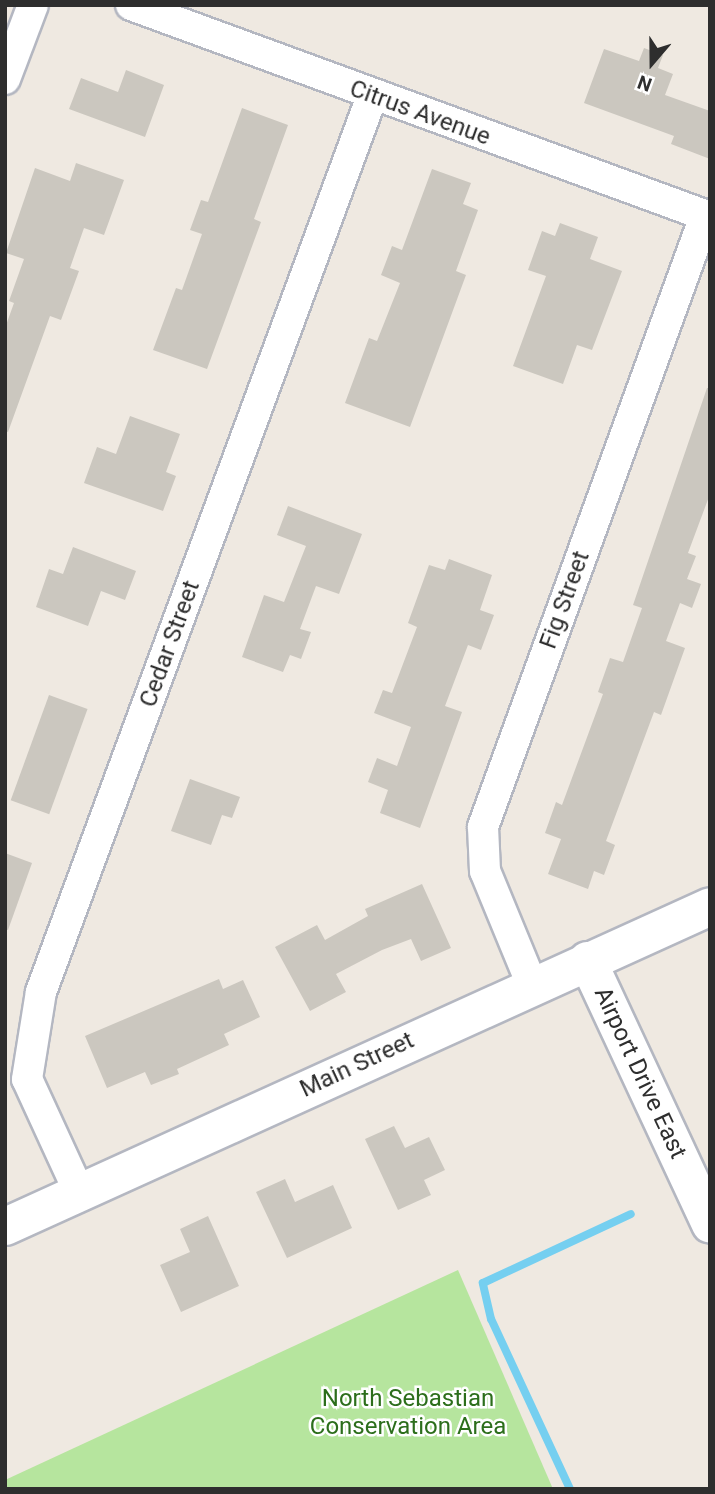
<!DOCTYPE html>
<style>
body{margin:0}
#map{position:relative;width:715px;height:1494px;overflow:hidden;background:#efe9e1;font-family:Roboto,sans-serif}
div>[style]{position:absolute}
[style*='--x']{left:calc(var(--x)*1px);top:calc(var(--y)*1px);width:calc(var(--w)*1px);rotate:calc(var(--a)*1deg)}
.green>*{inset:0;background:#b6e59e}
.stream>*{height:8px;margin:-4px;padding:0 4px;transform-origin:4px;border-radius:4px;background:#75cff0}
.building>*{inset:0;background:#cbc7bf;transform-origin:0 0}
.roads{filter:drop-shadow(2px 0 #b4b7c1) drop-shadow(-2px 0 #b4b7c1) drop-shadow(0 2px #b4b7c1) drop-shadow(0 -2px #b4b7c1)}
.minor>*{height:30px;margin:-15px;padding:0 15px;transform-origin:15px;border-radius:15px;background:#fff}
.tertiary>*{height:37px;margin:-18.5px;padding:0 18.5px;transform-origin:18.5px;border-radius:18.5px;background:#fff}
span{translate:-50% -50%;white-space:nowrap;text-align:center;line-height:1.15;-webkit-text-stroke:5px #fff;paint-order:stroke}
.street-label{font-size:24px;color:#2e2e2e}
.park-label{font-size:24px;color:#2c6e1b}
.frame{position:absolute;inset:0;border:7px solid #2e2e2e;pointer-events:none}
.north{position:absolute;left:617px;top:28px;width:70px;height:70px;-webkit-text-stroke:5px #fff;paint-order:stroke;rotate:200deg;font-size:19px;font-weight:700;line-height:28px;text-align:center;color:#2e2e2e}
.north::after{content:'';display:block;margin:auto;width:24px;height:32px;background:#2e2e2e;clip-path:polygon(50% 0,100% 100%,50% 72%,0 100%)}
</style>
<div id="map">
<div class="green">
<div style="clip-path:polygon(458px 1270px,553px 1489px,5px 1489px,5px 1480px)"></div>
</div>
<div class="stream">
<div style="--x:570;--y:1489;--w:187;--a:-114.9"></div>
<div style="--x:491;--y:1319;--w:37;--a:-103"></div>
<div style="--x:483;--y:1283;--w:163;--a:-25"></div>
</div>
<div class="building">
<div style="clip-path:polygon(644px 48px,663px 55px,658px 68px,673px 74px,665px 95px,710px 111px,710px 159px,671px 144px,674px 136px,584px 103px,604px 49px,639px 61px)"></div>
<div style="clip-path:polygon(126px 70px,164px 85px,145px 137px,69px 109px,81px 78px,118px 92px)"></div>
<div style="clip-path:polygon(242px 108px,288px 125px,254px 219px,261px 222px,207px 369px,153px 350px,176px 288px,182px 290px,202px 234px,190px 230px,201px 200px,208px 202px)"></div>
<div style="clip-path:polygon(76px 163px,124px 180px,104px 235px,84px 228px,70px 268px,79px 271px,61px 320px,50px 316px,8px 432px,5px 431px,5px 328px,14px 303px,9px 301px,24px 259px,6px 253px,35px 168px,70px 181px)"></div>
<div style="clip-path:polygon(432px 169px,471px 183px,463px 204px,478px 210px,456px 271px,466px 275px,410px 427px,345px 403px,369px 338px,377px 341px,400px 283px,381px 275px,392px 246px,402px 250px)"></div>
<div style="clip-path:polygon(560px 223px,598px 237px,590px 259px,622px 271px,592px 350px,577px 345px,563px 384px,513px 366px,546px 276px,528px 270px,542px 231px,555px 236px)"></div>
<div style="clip-path:polygon(707px 388px,710px 388px,710px 494px,688px 553px,696px 556px,687px 579px,701px 584px,692px 608px,680px 603px,666px 641px,685px 648px,661px 715px,654px 712px,606px 841px,615px 845px,604px 875px,594px 871px,588px 889px,548px 874px,561px 839px,545px 833px,556px 802px,562px 805px,603px 694px,598px 692px,610px 658px,623px 662px,642px 608px,633px 605px)"></div>
<div style="clip-path:polygon(130px 416px,180px 434px,166px 472px,176px 476px,163px 511px,84px 483px,97px 447px,116px 454px)"></div>
<div style="clip-path:polygon(288px 506px,362px 534px,339px 594px,316px 586px,300px 629px,311px 632px,301px 659px,290px 655px,283px 672px,242px 657px,264px 595px,284px 602px,306px 546px,277px 535px)"></div>
<div style="clip-path:polygon(73px 547px,136px 571px,125px 600px,101px 591px,88px 626px,36px 607px,49px 569px,63px 574px)"></div>
<div style="clip-path:polygon(449px 559px,492px 575px,480px 610px,494px 615px,481px 650px,468px 645px,445px 706px,462px 712px,420px 828px,380px 813px,388px 790px,368px 782px,377px 758px,397px 766px,411px 727px,374px 713px,383px 690px,392px 693px,417px 627px,408px 623px,429px 565px,445px 570px)"></div>
<div style="left:49px;top:695px;width:41px;height:112px;rotate:20deg"></div>
<div style="clip-path:polygon(190px 779px,240px 797px,232px 818px,222px 815px,211px 845px,171px 831px)"></div>
<div style="clip-path:polygon(5px 853px,32px 863px,8px 930px,5px 929px)"></div>
<div style="clip-path:polygon(422px 884px,451px 948px,421px 961px,411px 939px,382px 950px,336px 974px,346px 992px,310px 1011px,275px 947px,317px 925px,325px 940px,368px 916px,365px 909px)"></div>
<div style="clip-path:polygon(219px 979px,223px 989px,243px 980px,260px 1017px,224px 1034px,229px 1045px,177px 1069px,179px 1074px,151px 1085px,145px 1072px,107px 1088px,85px 1036px)"></div>
<div style="clip-path:polygon(394px 1126px,405px 1148px,429px 1137px,445px 1170px,424px 1180px,431px 1195px,398px 1210px,365px 1139px)"></div>
<div style="clip-path:polygon(285px 1179px,295px 1202px,333px 1185px,352px 1228px,287px 1258px,256px 1192px)"></div>
<div style="clip-path:polygon(208px 1216px,239px 1286px,181px 1312px,160px 1265px,190px 1252px,180px 1229px)"></div>
</div>
<div class="roads">
<div class="minor">
<div style="--x:131;--y:5;--w:617;--a:20.11"></div>
<div style="--x:5;--y:79;--w:79;--a:-69.3"></div>
<div style="--x:532;--y:985;--w:123;--a:-112.4"></div>
<div style="--x:485;--y:871;--w:44;--a:-92.6"></div>
<div style="--x:483;--y:827;--w:650;--a:-70.03"></div>
<div style="--x:79;--y:1192;--w:124;--a:-114.7"></div>
<div style="--x:27;--y:1079;--w:88;--a:-80.9"></div>
<div style="--x:41;--y:992;--w:955;--a:-69.72"></div>
</div>
<div class="tertiary">
<div style="--x:587;--y:960;--w:291;--a:65"></div>
<div style="--x:5;--y:1226;--w:774;--a:-24.41"></div>
</div>
</div>
<div class="street-label">
<span style="left:420px;top:113px;rotate:20deg">Citrus Avenue</span>
<span style="left:565px;top:600px;rotate:-70deg">Fig Street</span>
<span style="left:170px;top:644px;rotate:-70deg">Cedar Street</span>
<span style="left:357px;top:1065px;rotate:-25deg">Main Street</span>
<span style="left:640px;top:1073px;rotate:65deg">Airport Drive East</span>
</div>
<div class="park-label">
<span style="left:408px;top:1413px">North Sebastian<br>Conservation Area</span>
</div>
<div class="frame"></div>
<div class="north">N</div>
</div>
